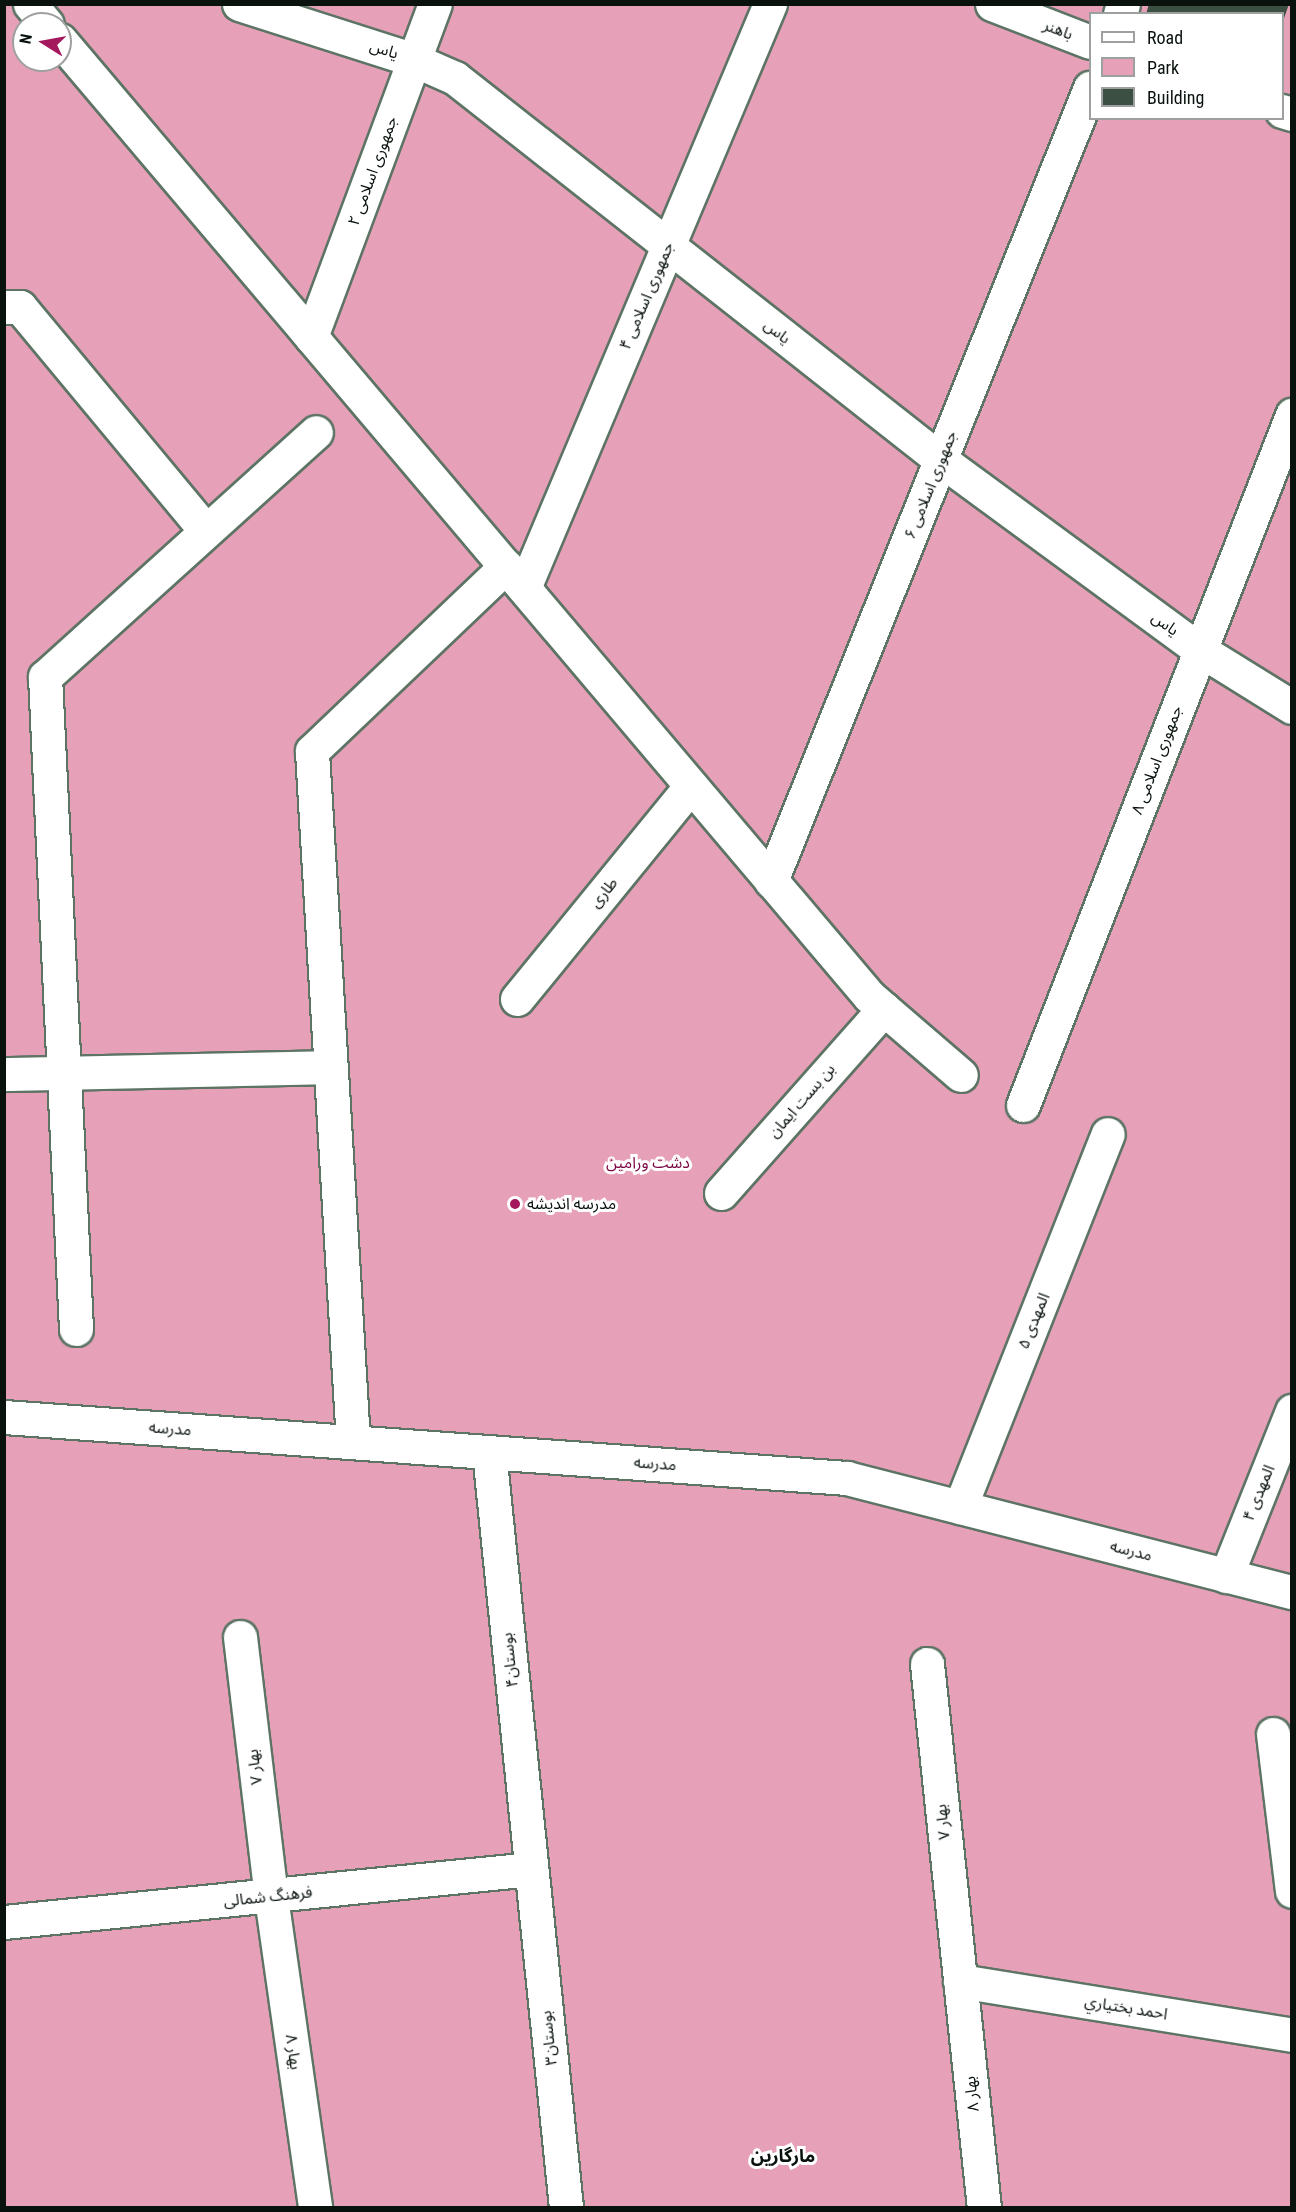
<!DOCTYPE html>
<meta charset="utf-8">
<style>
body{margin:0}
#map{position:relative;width:1296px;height:2212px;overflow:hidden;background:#d8f2e0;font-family:"Roboto Condensed","Noto Sans Arabic",sans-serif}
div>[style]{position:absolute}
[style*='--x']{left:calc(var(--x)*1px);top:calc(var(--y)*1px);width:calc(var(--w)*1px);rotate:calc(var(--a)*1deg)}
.green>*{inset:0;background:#e6a1b8}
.building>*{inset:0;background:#3b5042}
.roads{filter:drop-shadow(2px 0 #5d7465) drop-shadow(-2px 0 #5d7465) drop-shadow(0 2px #5d7465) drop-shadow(0 -2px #5d7465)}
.street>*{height:33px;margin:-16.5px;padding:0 16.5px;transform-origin:16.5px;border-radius:16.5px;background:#fff}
.secondary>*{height:33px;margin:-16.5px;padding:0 16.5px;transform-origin:16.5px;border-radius:16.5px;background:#fff}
.primary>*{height:33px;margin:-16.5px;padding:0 16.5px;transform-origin:16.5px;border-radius:16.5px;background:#fff}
.dots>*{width:16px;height:16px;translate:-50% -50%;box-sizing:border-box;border:3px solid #fff;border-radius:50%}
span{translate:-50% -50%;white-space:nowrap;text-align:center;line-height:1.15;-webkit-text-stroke:6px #fff;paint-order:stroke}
.street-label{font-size:16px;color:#09120c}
.park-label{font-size:16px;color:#7b0744}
.poi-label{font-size:16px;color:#09120c}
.left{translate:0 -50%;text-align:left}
.neighbourhood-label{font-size:18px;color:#09120c;font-weight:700}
.frame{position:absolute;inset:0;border:6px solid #09120c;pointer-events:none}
.legend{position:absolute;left:1089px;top:12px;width:195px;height:108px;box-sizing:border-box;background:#fff;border:2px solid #9da09e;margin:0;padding:8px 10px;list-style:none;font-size:18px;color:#09120c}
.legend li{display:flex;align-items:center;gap:12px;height:30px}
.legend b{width:30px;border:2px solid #9da09e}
.north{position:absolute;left:12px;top:12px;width:60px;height:60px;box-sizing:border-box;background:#fff;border:2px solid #9da09e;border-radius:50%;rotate:281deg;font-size:16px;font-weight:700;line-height:24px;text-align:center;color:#09120c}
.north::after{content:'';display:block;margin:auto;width:21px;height:27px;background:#a4185e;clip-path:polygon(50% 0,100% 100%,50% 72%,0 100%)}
</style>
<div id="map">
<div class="green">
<div style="clip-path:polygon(evenodd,5px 5px,1291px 5px,1291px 2207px,5px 2208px,5px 5px,1090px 14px,1282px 14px,1282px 118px,1090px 118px,1090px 14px,5px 5px,24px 24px,60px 24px,60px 60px,24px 60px,24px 24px)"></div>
</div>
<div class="building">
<div style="clip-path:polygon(1149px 4px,1289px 4px,1283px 21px,1282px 14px,1146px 14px)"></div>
</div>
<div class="roads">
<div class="street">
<div style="--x:30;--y:4;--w:26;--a:50"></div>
<div style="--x:239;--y:4;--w:184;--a:17.7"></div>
<div style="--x:414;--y:60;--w:45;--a:23.7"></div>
<div style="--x:455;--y:78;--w:618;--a:38.17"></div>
<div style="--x:941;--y:460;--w:321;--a:36.3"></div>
<div style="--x:1200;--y:650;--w:108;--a:31.8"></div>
<div style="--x:1120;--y:14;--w:10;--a:-73"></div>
<div style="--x:60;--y:40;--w:1252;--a:49.76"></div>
<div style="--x:869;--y:996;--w:121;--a:40.7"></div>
<div style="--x:4;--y:307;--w:16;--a:0"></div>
<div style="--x:20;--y:307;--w:291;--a:50.3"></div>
<div style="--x:311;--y:337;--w:355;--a:-69.6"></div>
<div style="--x:524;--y:588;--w:634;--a:-67.16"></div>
<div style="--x:771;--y:881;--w:855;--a:-68.09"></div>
<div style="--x:517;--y:999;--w:275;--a:-50.8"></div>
<div style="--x:4;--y:1074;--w:326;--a:-1.2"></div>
<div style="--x:1023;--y:1105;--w:741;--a:-68.7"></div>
<div style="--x:721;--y:1193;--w:246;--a:-48.5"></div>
<div style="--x:76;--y:1329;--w:653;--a:-92.72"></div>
<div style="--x:45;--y:677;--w:365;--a:-42.1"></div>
<div style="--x:353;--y:1442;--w:692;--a:-93.4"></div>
<div style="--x:312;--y:751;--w:268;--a:-43.6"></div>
<div style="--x:489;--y:1452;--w:760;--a:84.18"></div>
<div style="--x:960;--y:1507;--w:401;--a:-68.4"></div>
<div style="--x:1226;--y:1576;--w:178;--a:-68.2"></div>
<div style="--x:240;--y:1637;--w:262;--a:83.2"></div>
<div style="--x:271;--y:1897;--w:314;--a:81.9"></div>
<div style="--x:927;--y:1664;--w:547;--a:84.02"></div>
<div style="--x:1273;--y:1734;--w:158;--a:83.1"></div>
<div style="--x:4;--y:1922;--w:530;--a:-5.74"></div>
<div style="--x:960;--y:1981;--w:336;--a:9.2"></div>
</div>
<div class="secondary">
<div style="--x:4;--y:1417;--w:845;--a:4.14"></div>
<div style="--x:847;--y:1478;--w:459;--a:14.4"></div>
</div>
<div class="primary">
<div style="--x:992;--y:4;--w:105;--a:21.2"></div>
<div style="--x:1282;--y:111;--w:10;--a:17"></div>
</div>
</div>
<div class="dots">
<div style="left:515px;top:1204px;background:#a4185e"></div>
</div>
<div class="street-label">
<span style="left:1058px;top:30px;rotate:21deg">باهنر</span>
<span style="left:384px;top:50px;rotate:18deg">یاس</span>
<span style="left:373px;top:171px;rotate:-70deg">جمهوری اسلامی ۲</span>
<span style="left:647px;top:296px;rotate:-67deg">جمهوری اسلامی ۴</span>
<span style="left:777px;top:332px;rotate:38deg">یاس</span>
<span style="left:931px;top:485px;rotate:-68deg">جمهوری اسلامی ۶</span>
<span style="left:1165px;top:624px;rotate:36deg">یاس</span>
<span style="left:1157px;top:760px;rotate:-69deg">جمهوری اسلامی ۸</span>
<span style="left:604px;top:893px;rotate:-51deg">طاری</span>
<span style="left:802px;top:1101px;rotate:-49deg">بن بست ایمان</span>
<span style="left:1034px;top:1321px;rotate:-68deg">المهدی ۵</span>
<span style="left:170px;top:1429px;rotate:4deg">مدرسه</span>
<span style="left:655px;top:1464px;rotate:4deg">مدرسه</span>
<span style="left:1259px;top:1493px;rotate:-68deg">المهدی ۴</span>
<span style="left:1131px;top:1551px;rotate:14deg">مدرسه</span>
<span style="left:510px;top:1660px;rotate:-96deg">بوستان۴</span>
<span style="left:255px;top:1767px;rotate:-97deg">بهار ۷</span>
<span style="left:943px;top:1822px;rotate:-96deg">بهار ۷</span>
<span style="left:268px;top:1897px;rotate:-6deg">فرهنگ شمالی</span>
<span style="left:1126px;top:2008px;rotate:9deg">احمد بختياري</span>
<span style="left:549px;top:2038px;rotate:-96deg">بوستان۳</span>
<span style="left:293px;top:2052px;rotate:82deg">بهار ۸</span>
<span style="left:972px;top:2094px;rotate:-96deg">بهار ۸</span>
</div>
<div class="park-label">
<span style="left:648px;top:1163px">دشت ورامین</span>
</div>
<div class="poi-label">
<span class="left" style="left:527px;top:1204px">مدرسه اندیشه</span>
</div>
<div class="neighbourhood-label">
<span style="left:783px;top:2156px">مارگارین</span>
</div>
<div class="frame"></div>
<ul class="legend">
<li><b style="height:8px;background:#fff"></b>Road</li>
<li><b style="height:16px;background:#e6a1b8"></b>Park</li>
<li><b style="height:16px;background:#3b5042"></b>Building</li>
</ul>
<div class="north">N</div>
</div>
